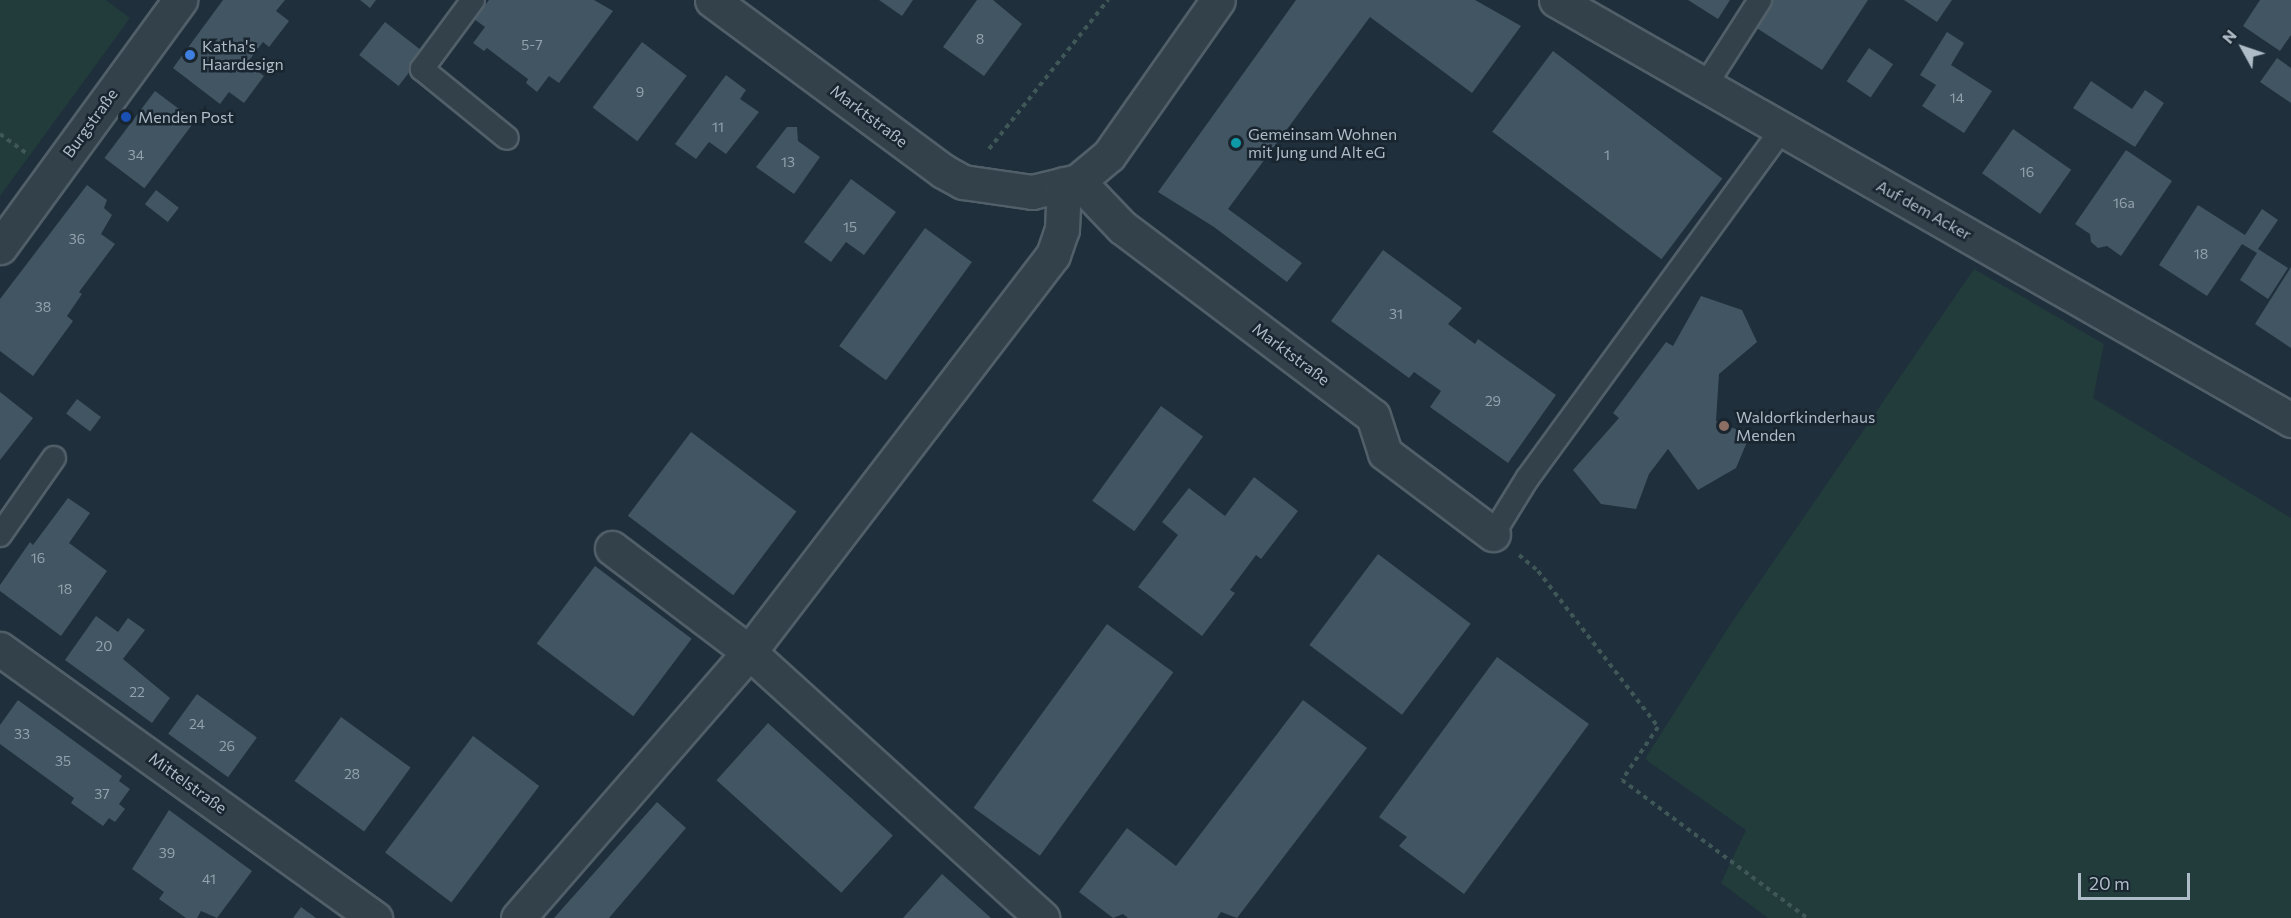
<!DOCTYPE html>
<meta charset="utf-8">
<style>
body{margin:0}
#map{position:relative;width:2291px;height:918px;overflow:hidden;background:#1f2f3b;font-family:Commissioner,sans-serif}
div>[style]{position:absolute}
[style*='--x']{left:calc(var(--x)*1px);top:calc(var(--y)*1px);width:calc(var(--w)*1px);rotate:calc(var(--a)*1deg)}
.green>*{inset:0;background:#213c3b}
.building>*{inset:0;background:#425562;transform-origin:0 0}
.path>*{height:4px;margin-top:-2px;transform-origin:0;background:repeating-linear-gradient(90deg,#3f5857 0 4.5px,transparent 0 9px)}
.roads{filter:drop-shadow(2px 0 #515f69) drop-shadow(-2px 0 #515f69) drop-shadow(0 2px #515f69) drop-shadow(0 -2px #515f69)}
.lane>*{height:22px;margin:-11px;padding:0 11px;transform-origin:11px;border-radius:11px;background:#33414b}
.street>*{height:33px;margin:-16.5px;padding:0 16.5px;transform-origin:16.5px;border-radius:16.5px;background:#33414b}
.dots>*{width:16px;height:16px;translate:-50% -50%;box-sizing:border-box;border:3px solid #192630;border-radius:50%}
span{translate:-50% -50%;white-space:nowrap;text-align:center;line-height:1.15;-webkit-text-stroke:5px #192630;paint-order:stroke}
.number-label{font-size:14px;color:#93a2ae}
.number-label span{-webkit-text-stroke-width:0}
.poi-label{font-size:16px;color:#aebcc7}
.left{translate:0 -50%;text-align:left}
.street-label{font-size:16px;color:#aebcc7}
.north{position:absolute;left:2213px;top:18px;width:60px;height:60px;-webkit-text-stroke:4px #192630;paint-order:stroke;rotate:310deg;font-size:16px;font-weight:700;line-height:24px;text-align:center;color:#aebcc7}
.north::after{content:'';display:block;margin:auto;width:21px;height:27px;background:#aebcc7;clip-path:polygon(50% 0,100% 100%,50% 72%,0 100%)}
.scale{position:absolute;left:2078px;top:873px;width:112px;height:27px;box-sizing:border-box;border:3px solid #aebcc7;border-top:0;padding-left:8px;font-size:18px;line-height:21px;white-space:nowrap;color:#aebcc7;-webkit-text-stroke:4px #192630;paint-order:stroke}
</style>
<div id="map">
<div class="green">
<div style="clip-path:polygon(0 0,106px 0,130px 18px,0 196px)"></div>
<div style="clip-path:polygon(1974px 269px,2104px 344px,2093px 398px,2291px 518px,2291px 918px,1768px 918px,1721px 883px,1746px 830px,1645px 759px,1728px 628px)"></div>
</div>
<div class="building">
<div style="clip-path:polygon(223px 0,285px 0,276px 11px,289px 21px,269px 47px,263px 42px,247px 63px,264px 76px,244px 103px,229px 92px,220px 104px,173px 68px)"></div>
<div style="clip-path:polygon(360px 0,376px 0,370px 8px)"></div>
<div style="clip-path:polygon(489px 0,594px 0,613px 11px,559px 83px,549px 76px,537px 92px,526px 83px,528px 79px,487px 48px,484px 51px,473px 43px,485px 27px,474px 19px)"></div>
<div style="clip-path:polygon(879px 0,913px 0,902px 16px)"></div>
<div style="clip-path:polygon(977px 0,993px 0,1022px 24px,984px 76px,943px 47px)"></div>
<div style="clip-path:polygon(1296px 0,1475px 0,1521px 26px,1472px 93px,1370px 17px,1228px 209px,1302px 263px,1287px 282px,1214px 227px,1158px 192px)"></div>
<div style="clip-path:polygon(1688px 0,1730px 0,1718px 19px)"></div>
<div style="clip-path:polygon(1773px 0,1868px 0,1822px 70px,1755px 27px)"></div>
<div style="clip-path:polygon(1904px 0,1952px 0,1937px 22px)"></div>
<div style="clip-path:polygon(2260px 0,2291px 0,2291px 35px,2280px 51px,2243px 26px)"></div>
<div style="left:385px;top:22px;width:50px;height:42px;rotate:38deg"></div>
<div style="clip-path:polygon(1947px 32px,1964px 43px,1951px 65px,1992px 91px,1964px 133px,1922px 106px,1936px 85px,1920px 75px)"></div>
<div style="left:642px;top:42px;width:56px;height:82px;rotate:37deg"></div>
<div style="left:1869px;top:48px;width:29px;height:40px;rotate:34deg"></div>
<div style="left:1553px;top:51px;width:212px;height:101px;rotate:37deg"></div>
<div style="clip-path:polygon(2277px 58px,2291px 68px,2291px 103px,2260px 82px)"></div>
<div style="clip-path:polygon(726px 75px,746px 90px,740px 99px,759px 112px,726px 154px,709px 142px,696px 159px,675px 144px)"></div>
<div style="clip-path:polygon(2091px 81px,2132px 109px,2145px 90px,2164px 103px,2135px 147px,2073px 108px)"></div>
<div style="left:155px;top:91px;width:50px;height:84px;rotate:37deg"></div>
<div style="clip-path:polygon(787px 127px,797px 127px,798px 141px,820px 157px,794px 194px,756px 167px)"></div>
<div style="left:2013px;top:129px;width:71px;height:54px;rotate:35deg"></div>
<div style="clip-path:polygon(2126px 150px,2172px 181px,2121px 256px,2107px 246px,2098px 248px,2091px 242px,2090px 234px,2075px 224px)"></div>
<div style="clip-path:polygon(851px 179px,896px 212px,864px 255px,846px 242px,831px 262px,804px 242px)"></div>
<div style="clip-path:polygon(87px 185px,107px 200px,104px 208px,112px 215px,101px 234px,115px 244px,79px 292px,82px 294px,67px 316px,73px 321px,33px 376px,0 351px,0 299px)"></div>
<div style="left:156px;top:190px;width:29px;height:18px;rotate:38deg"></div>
<div style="clip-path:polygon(2198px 205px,2245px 235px,2262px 209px,2278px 220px,2258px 249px,2288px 268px,2268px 299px,2240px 280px,2257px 253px,2242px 244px,2207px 296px,2159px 265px)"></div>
<div style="left:925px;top:228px;width:58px;height:146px;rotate:36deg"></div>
<div style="clip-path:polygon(1383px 250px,1462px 308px,1448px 324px,1475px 344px,1478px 339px,1556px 395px,1508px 463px,1430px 407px,1441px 391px,1414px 372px,1409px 378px,1331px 321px)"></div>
<div style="clip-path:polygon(2291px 267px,2291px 348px,2255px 324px)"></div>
<div style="clip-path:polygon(1701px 296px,1742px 310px,1757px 342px,1719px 374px,1716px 421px,1750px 435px,1736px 468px,1698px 490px,1668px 449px,1649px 474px,1636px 509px,1601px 504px,1573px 470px,1619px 418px,1613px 413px,1666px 342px,1673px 346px)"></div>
<div style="clip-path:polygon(0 392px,33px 418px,0 460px)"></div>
<div style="left:77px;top:399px;width:30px;height:18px;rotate:37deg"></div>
<div style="left:1161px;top:406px;width:52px;height:117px;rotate:36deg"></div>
<div style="left:691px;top:432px;width:132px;height:105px;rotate:37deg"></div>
<div style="clip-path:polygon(1254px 477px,1298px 511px,1261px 559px,1256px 555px,1230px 590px,1235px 593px,1202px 636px,1138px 587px,1178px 535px,1162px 522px,1189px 488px,1225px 516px)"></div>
<div style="clip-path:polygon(68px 498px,90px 513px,69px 543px,107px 571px,61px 636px,0 591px,0 585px,30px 542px,33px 545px)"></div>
<div style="left:1378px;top:554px;width:116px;height:114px;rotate:37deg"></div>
<div style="left:595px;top:566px;width:121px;height:97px;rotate:37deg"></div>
<div style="clip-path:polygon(96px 616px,118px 632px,128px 618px,145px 630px,123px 659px,170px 698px,152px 723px,65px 660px)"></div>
<div style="left:1107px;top:624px;width:82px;height:227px;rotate:36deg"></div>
<div style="clip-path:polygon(1497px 657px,1589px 724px,1464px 894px,1399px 846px,1407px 837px,1379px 817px)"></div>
<div style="left:197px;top:694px;width:74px;height:49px;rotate:36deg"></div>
<div style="clip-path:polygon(18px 700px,122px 776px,119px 781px,130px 789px,119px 804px,125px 809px,115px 822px,109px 818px,103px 826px,71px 803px,74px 798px,0 744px,0 725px)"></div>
<div style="clip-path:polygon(1303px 700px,1367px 748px,1237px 918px,1221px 912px,1217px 918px,1128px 918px,1123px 914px,1113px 918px,1079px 892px,1127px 828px,1176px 866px)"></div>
<div style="left:341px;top:717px;width:86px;height:79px;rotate:36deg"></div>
<div style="left:768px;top:723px;width:168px;height:77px;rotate:42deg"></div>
<div style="left:473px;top:736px;width:83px;height:146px;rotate:37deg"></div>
<div style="clip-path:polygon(657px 802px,686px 828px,609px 918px,554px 918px)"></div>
<div style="clip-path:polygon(169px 810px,252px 871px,217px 918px,201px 911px,197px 918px,186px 918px,159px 899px,164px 892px,132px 869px)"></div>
<div style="clip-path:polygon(942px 874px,991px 918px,903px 918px)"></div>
<div style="clip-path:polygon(301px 907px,316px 918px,293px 918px)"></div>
</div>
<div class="path">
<div style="--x:0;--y:134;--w:32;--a:36"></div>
<div style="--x:989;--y:149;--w:191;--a:-51.4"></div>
<div style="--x:1519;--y:555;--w:25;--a:40"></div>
<div style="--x:1538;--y:571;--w:197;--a:52.4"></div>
<div style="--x:1658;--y:727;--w:64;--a:124.2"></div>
<div style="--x:1622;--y:780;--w:231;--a:36.7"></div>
</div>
<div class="roads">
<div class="lane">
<div style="--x:473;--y:0;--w:86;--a:126.5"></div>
<div style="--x:422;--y:69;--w:109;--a:39.1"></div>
<div style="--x:1705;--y:86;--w:102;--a:-57.4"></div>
<div style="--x:1493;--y:534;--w:65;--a:-58.3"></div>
<div style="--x:1527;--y:479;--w:431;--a:-53.9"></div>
<div style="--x:0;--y:535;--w:94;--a:-55"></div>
</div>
<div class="street">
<div style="--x:712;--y:0;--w:287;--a:36.5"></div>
<div style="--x:943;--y:171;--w:23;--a:29"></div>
<div style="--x:963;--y:182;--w:70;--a:8.2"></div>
<div style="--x:1032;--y:192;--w:47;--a:-13.4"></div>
<div style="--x:1078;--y:181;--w:40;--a:-40"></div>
<div style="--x:1109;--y:155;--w:189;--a:-54.9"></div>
<div style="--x:1556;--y:0;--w:847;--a:29.74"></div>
<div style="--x:1078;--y:181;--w:64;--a:46.3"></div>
<div style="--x:1122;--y:227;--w:314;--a:37"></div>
<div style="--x:1373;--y:416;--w:39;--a:72"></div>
<div style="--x:1385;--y:453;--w:135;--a:36.9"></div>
<div style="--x:0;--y:247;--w:306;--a:-53.9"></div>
<div style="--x:612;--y:548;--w:172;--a:37.2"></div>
<div style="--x:749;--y:652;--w:396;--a:42.2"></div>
<div style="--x:0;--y:649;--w:462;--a:35.7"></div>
<div style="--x:518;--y:918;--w:352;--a:-49"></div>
<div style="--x:749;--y:652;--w:500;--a:-52.56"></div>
<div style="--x:1053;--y:255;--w:28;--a:-71"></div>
<div style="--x:1062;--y:229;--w:45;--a:-87.5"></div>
</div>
</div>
<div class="dots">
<div style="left:190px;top:55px;background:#3f7fe0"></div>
<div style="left:126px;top:117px;background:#1a4fb4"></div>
<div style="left:1236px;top:143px;background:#0f9aa8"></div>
<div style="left:1724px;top:426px;background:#8d6e63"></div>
</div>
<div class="number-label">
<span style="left:980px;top:39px">8</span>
<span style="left:532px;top:45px">5-7</span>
<span style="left:640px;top:92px">9</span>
<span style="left:1957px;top:98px">14</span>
<span style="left:718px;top:127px">11</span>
<span style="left:136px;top:155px">34</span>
<span style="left:1607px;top:155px">1</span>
<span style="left:788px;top:162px">13</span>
<span style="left:2027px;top:172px">16</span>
<span style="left:2124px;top:203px">16a</span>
<span style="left:850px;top:227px">15</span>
<span style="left:77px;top:239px">36</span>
<span style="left:2201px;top:254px">18</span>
<span style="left:43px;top:307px">38</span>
<span style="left:1396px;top:314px">31</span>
<span style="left:1493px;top:401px">29</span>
<span style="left:38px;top:558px">16</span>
<span style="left:65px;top:589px">18</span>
<span style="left:104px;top:646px">20</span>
<span style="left:137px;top:692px">22</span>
<span style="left:197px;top:724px">24</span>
<span style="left:22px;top:734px">33</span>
<span style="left:227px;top:746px">26</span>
<span style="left:63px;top:761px">35</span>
<span style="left:352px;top:774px">28</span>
<span style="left:102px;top:794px">37</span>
<span style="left:167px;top:853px">39</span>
<span style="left:209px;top:879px">41</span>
</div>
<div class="poi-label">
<span class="left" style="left:202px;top:55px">Katha's<br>Haardesign</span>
<span class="left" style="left:138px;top:117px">Menden Post</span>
<span class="left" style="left:1248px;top:143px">Gemeinsam Wohnen<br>mit Jung und Alt eG</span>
<span class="left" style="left:1736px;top:426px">Waldorfkinderhaus<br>Menden</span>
</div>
<div class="street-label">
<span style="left:869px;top:116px;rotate:37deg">Marktstraße</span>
<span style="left:90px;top:123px;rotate:-54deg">Burgstraße</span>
<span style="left:1924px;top:210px;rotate:29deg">Auf dem Acker</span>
<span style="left:1291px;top:354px;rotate:37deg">Marktstraße</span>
<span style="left:188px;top:783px;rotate:36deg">Mittelstraße</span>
</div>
<div class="north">N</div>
<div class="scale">20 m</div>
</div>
